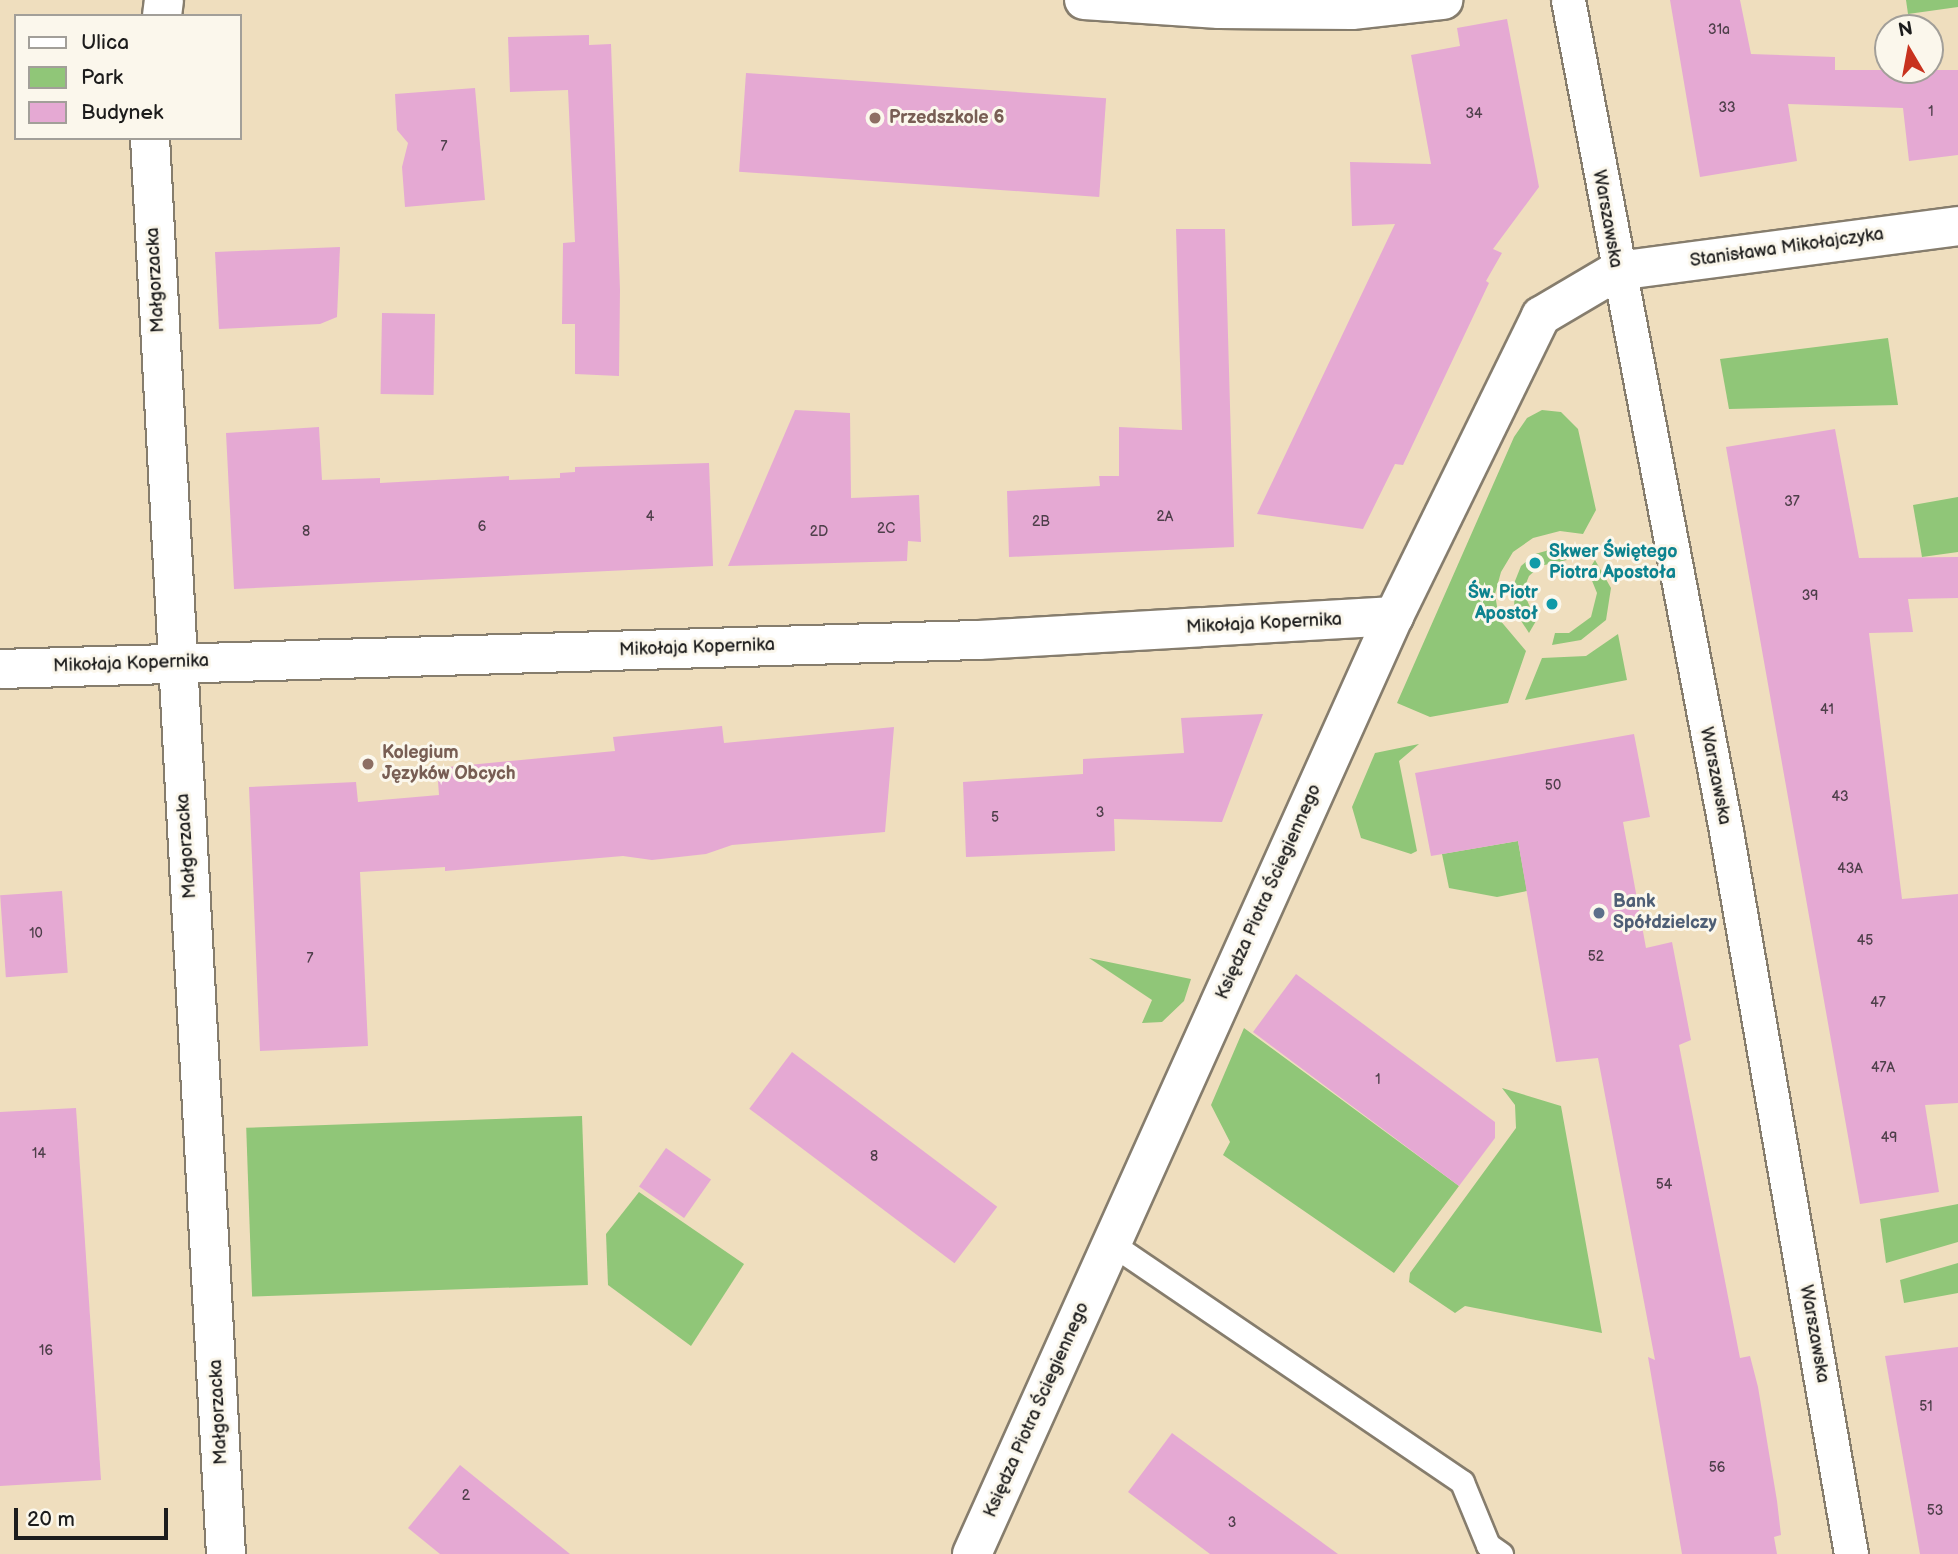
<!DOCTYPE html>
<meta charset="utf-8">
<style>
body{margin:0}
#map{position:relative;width:1958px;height:1554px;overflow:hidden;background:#efdebe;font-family:"Balsamiq Sans",sans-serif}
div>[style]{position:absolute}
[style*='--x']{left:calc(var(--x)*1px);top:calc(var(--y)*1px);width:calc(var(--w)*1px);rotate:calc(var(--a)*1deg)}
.green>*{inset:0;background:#90c678;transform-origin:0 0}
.building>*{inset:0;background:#e5a9d3;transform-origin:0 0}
.roads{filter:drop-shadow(2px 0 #867d6d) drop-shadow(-2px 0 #867d6d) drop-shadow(0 2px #867d6d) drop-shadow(0 -2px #867d6d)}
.service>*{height:23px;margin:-11.5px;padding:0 11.5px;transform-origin:11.5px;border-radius:11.5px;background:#fff}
.pedestrian>*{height:33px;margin:-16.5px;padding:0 16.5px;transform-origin:16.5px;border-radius:16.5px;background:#fff}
.minor>*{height:38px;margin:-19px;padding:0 19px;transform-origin:19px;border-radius:19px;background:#fff}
.dots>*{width:19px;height:19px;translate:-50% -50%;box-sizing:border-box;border:4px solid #fbf7ec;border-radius:50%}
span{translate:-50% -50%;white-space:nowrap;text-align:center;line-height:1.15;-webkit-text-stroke:6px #fbf7ec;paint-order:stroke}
.number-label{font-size:14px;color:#4e3f4a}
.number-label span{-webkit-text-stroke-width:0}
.education-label{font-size:18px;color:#785e54;font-weight:700}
.left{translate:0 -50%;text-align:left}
.street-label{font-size:18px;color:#1c1c1c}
.culture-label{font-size:18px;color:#0d838f;font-weight:700}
.right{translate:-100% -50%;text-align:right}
.service-label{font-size:18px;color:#4e5e75;font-weight:700}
.legend{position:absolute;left:14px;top:14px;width:228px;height:126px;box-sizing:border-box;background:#fbf7ec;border:2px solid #a29f99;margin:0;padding:9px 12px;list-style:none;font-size:21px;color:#1c1c1c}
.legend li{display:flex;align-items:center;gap:14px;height:35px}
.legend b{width:35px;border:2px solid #a29f99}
.north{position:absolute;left:1874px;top:14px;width:70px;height:70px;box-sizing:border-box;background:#fbf7ec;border:2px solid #a29f99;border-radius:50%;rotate:350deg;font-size:19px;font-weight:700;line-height:28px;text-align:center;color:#1c1c1c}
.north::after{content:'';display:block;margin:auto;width:24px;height:32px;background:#c8321e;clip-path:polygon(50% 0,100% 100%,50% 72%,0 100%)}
.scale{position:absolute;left:14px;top:1508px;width:154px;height:32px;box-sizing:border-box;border:4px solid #1c1c1c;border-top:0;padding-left:9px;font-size:21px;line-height:24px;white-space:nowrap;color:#1c1c1c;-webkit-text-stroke:5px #fbf7ec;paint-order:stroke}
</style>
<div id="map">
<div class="green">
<div style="clip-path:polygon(1906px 0,1958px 0,1958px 7px,1908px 14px)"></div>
<div style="clip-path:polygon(1888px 338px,1898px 405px,1729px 409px,1720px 359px)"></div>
<div style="clip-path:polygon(1542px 410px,1561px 412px,1578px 429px,1596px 510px,1583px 534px,1560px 531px,1533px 538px,1513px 552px,1501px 572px,1495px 594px,1499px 619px,1526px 651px,1508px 703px,1430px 717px,1397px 703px,1514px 437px,1527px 418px)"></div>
<div style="clip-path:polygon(1958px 497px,1958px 552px,1922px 557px,1913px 505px)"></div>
<div style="clip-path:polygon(1560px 547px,1573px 549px,1567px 560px,1540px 566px,1529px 576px,1523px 591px,1536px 621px,1529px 633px,1514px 610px,1515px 581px,1521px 566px,1535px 554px)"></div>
<div style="clip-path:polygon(1595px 560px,1611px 588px,1606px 620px,1581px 640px,1552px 645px,1555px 633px,1569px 633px,1591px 617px,1597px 593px,1588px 571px)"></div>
<div style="clip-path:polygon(1618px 634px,1627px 680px,1525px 700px,1542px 658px,1586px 656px)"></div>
<div style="clip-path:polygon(1419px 744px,1399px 761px,1417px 851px,1411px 854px,1361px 838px,1352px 807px,1375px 753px)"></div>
<div style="clip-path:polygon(1518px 841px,1527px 891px,1497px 897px,1449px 888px,1442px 854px)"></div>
<div style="clip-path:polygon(1089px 958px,1191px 979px,1184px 1001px,1162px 1022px,1142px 1023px,1152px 1000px)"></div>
<div style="clip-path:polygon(1244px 1028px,1459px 1186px,1394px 1273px,1223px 1155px,1230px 1142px,1211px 1105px)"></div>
<div style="clip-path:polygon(1502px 1088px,1561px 1106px,1602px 1333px,1465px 1306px,1455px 1313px,1409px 1282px,1410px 1273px,1516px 1128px,1515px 1105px)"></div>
<div style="left:582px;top:1116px;width:169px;height:336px;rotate:88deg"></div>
<div style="clip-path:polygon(639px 1192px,744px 1264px,691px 1346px,608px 1285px,606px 1234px)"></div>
<div style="clip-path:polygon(1958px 1204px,1958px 1242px,1886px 1263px,1880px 1219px)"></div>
<div style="clip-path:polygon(1958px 1263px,1958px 1293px,1904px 1303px,1900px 1280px)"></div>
</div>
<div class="building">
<div style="clip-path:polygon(1670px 0,1740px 0,1751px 54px,1835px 57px,1835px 70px,1958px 70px,1958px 155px,1909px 161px,1903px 108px,1788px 104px,1797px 161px,1700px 177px)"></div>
<div style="clip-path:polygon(1507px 19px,1539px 187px,1493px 249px,1502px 253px,1486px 281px,1489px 283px,1403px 465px,1395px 464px,1363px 529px,1257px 514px,1395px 224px,1352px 226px,1350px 162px,1431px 164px,1411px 55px,1460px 46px,1457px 28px)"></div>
<div style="clip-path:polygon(589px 35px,589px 45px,611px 44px,620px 290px,619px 376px,575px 374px,575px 324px,562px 324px,563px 243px,575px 242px,568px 90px,510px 92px,508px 37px)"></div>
<div style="left:746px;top:73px;width:361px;height:99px;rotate:4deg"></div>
<div style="clip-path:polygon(475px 88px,485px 200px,405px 207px,402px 167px,408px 143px,397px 130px,395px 94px)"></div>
<div style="clip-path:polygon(1176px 229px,1225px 229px,1234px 547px,1009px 557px,1007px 491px,1100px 486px,1099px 476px,1119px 476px,1119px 427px,1182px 430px)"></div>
<div style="clip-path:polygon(340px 247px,337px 317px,320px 324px,219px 329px,215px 252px)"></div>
<div style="left:382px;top:313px;width:53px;height:81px;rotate:1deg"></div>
<div style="clip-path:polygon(795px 410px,850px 413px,851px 498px,919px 495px,921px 542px,908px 541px,907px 561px,728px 566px)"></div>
<div style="clip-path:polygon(319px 427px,322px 480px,380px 478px,380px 483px,509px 476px,509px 480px,560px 478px,560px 473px,575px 472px,575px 467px,709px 463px,713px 566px,234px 589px,226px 433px)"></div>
<div style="clip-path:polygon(1835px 429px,1859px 558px,1958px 557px,1958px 598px,1908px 599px,1913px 632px,1869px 633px,1902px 899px,1958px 894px,1958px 1103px,1925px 1105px,1939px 1192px,1860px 1204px,1726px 447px)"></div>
<div style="clip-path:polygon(1263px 714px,1222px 822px,1114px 819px,1115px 851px,966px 857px,963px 782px,1083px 774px,1083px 759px,1184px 753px,1181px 718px)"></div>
<div style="clip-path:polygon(722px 726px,724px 743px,894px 727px,885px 832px,732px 845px,706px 854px,652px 860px,623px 856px,445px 871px,445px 867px,360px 872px,368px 1046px,260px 1051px,249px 787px,356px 782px,358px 802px,439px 795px,437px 768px,615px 751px,613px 737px)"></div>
<div style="clip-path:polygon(1634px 734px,1650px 817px,1623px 822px,1646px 948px,1672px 942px,1691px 1040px,1679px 1045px,1740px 1358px,1750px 1356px,1758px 1387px,1777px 1501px,1781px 1535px,1774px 1537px,1777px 1554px,1682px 1554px,1648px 1357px,1655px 1360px,1598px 1058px,1556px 1062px,1518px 841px,1431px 856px,1415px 773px)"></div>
<div style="left:62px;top:891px;width:82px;height:62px;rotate:86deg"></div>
<div style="clip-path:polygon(1296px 974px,1495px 1122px,1495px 1138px,1459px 1186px,1253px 1032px)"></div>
<div style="left:792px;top:1052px;width:257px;height:71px;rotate:37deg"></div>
<div style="clip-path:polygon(76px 1108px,101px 1480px,0 1486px,0 1112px)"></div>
<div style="left:666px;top:1148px;width:55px;height:47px;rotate:35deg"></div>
<div style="clip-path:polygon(1958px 1347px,1958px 1554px,1920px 1554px,1885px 1356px)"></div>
<div style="clip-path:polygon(1172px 1433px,1338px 1554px,1210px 1554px,1128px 1492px)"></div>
<div style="clip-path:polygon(460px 1465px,570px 1554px,440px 1554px,408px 1528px)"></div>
</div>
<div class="roads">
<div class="service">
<div style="--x:1112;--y:1244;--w:423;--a:34.2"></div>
<div style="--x:1462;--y:1482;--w:68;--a:67.6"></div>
<div style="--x:1488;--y:1545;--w:16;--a:35"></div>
</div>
<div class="pedestrian">
<div style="--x:1568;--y:0;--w:846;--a:79.23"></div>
<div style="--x:1726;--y:831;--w:734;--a:80.19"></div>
</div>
<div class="minor">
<div style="--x:1084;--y:0;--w:135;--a:3.8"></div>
<div style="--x:1219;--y:9;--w:133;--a:0.4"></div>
<div style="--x:1352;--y:10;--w:92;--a:-6.3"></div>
<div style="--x:162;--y:16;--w:16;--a:-83"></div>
<div style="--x:150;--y:138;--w:1418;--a:86.93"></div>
<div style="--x:0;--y:669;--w:979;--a:-1.7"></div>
<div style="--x:979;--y:640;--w:416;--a:-3.3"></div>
<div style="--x:972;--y:1554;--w:1029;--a:-65.78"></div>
<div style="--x:1394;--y:616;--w:334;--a:-63.9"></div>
<div style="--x:1541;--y:316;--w:88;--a:-30.6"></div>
<div style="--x:1617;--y:271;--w:344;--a:-7.5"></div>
</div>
</div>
<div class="dots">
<div style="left:875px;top:118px;background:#8d6e63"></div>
<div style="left:1535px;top:563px;background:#0f9aa8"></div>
<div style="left:1552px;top:604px;background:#0f9aa8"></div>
<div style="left:368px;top:764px;background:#8d6e63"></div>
<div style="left:1599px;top:913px;background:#5c6f8a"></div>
</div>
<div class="number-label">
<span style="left:1719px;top:30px">31a</span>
<span style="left:1727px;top:108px">33</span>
<span style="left:1931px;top:112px">1</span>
<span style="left:1474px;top:114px">34</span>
<span style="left:444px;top:147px">7</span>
<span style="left:1792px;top:502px">37</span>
<span style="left:650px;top:517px">4</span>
<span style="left:1165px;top:517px">2A</span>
<span style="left:1041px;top:522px">2B</span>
<span style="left:482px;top:527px">6</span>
<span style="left:886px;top:529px">2C</span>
<span style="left:306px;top:532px">8</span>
<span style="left:819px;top:532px">2D</span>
<span style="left:1810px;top:596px">39</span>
<span style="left:1827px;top:710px">41</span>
<span style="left:1553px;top:786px">50</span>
<span style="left:1840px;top:797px">43</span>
<span style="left:1100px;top:813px">3</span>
<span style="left:995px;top:818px">5</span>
<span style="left:1850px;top:869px">43A</span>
<span style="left:36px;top:934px">10</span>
<span style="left:1865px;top:941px">45</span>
<span style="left:1596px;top:957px">52</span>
<span style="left:310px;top:959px">7</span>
<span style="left:1878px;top:1003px">47</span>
<span style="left:1883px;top:1068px">47A</span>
<span style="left:1378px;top:1080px">1</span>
<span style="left:1889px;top:1138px">49</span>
<span style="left:39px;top:1154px">14</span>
<span style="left:874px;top:1157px">8</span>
<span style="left:1664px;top:1185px">54</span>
<span style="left:46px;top:1351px">16</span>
<span style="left:1926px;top:1407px">51</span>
<span style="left:1717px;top:1468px">56</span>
<span style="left:466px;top:1496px">2</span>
<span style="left:1935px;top:1511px">53</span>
<span style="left:1232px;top:1523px">3</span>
</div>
<div class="education-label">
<span class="left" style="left:889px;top:118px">Przedszkole 6</span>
<span class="left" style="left:382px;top:764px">Kolegium<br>Języków Obcych</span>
</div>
<div class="street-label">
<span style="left:1607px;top:219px;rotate:80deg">Warszawska</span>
<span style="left:1787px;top:248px;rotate:-8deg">Stanisława Mikołajczyka</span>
<span style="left:156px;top:280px;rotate:-93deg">Małgorzacka</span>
<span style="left:1264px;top:624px;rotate:-3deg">Mikołaja Kopernika</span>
<span style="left:697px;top:648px;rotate:-2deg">Mikołaja Kopernika</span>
<span style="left:131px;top:664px;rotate:-2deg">Mikołaja Kopernika</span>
<span style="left:1715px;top:776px;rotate:79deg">Warszawska</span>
<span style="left:187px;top:846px;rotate:-94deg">Małgorzacka</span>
<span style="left:1269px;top:892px;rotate:-66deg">Księdza Piotra Ściegiennego</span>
<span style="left:1814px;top:1334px;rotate:80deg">Warszawska</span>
<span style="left:1037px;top:1410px;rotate:-66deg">Księdza Piotra Ściegiennego</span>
<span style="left:219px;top:1412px;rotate:-93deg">Małgorzacka</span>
</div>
<div class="culture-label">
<span class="left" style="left:1549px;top:563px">Skwer Świętego<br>Piotra Apostoła</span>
<span class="right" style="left:1538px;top:604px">Św. Piotr<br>Apostoł</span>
</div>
<div class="service-label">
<span class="left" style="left:1613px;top:913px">Bank<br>Spółdzielczy</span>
</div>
<ul class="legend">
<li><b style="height:9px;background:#fff"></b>Ulica</li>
<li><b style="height:19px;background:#90c678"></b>Park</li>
<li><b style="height:19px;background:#e5a9d3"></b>Budynek</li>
</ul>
<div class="north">N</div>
<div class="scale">20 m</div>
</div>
